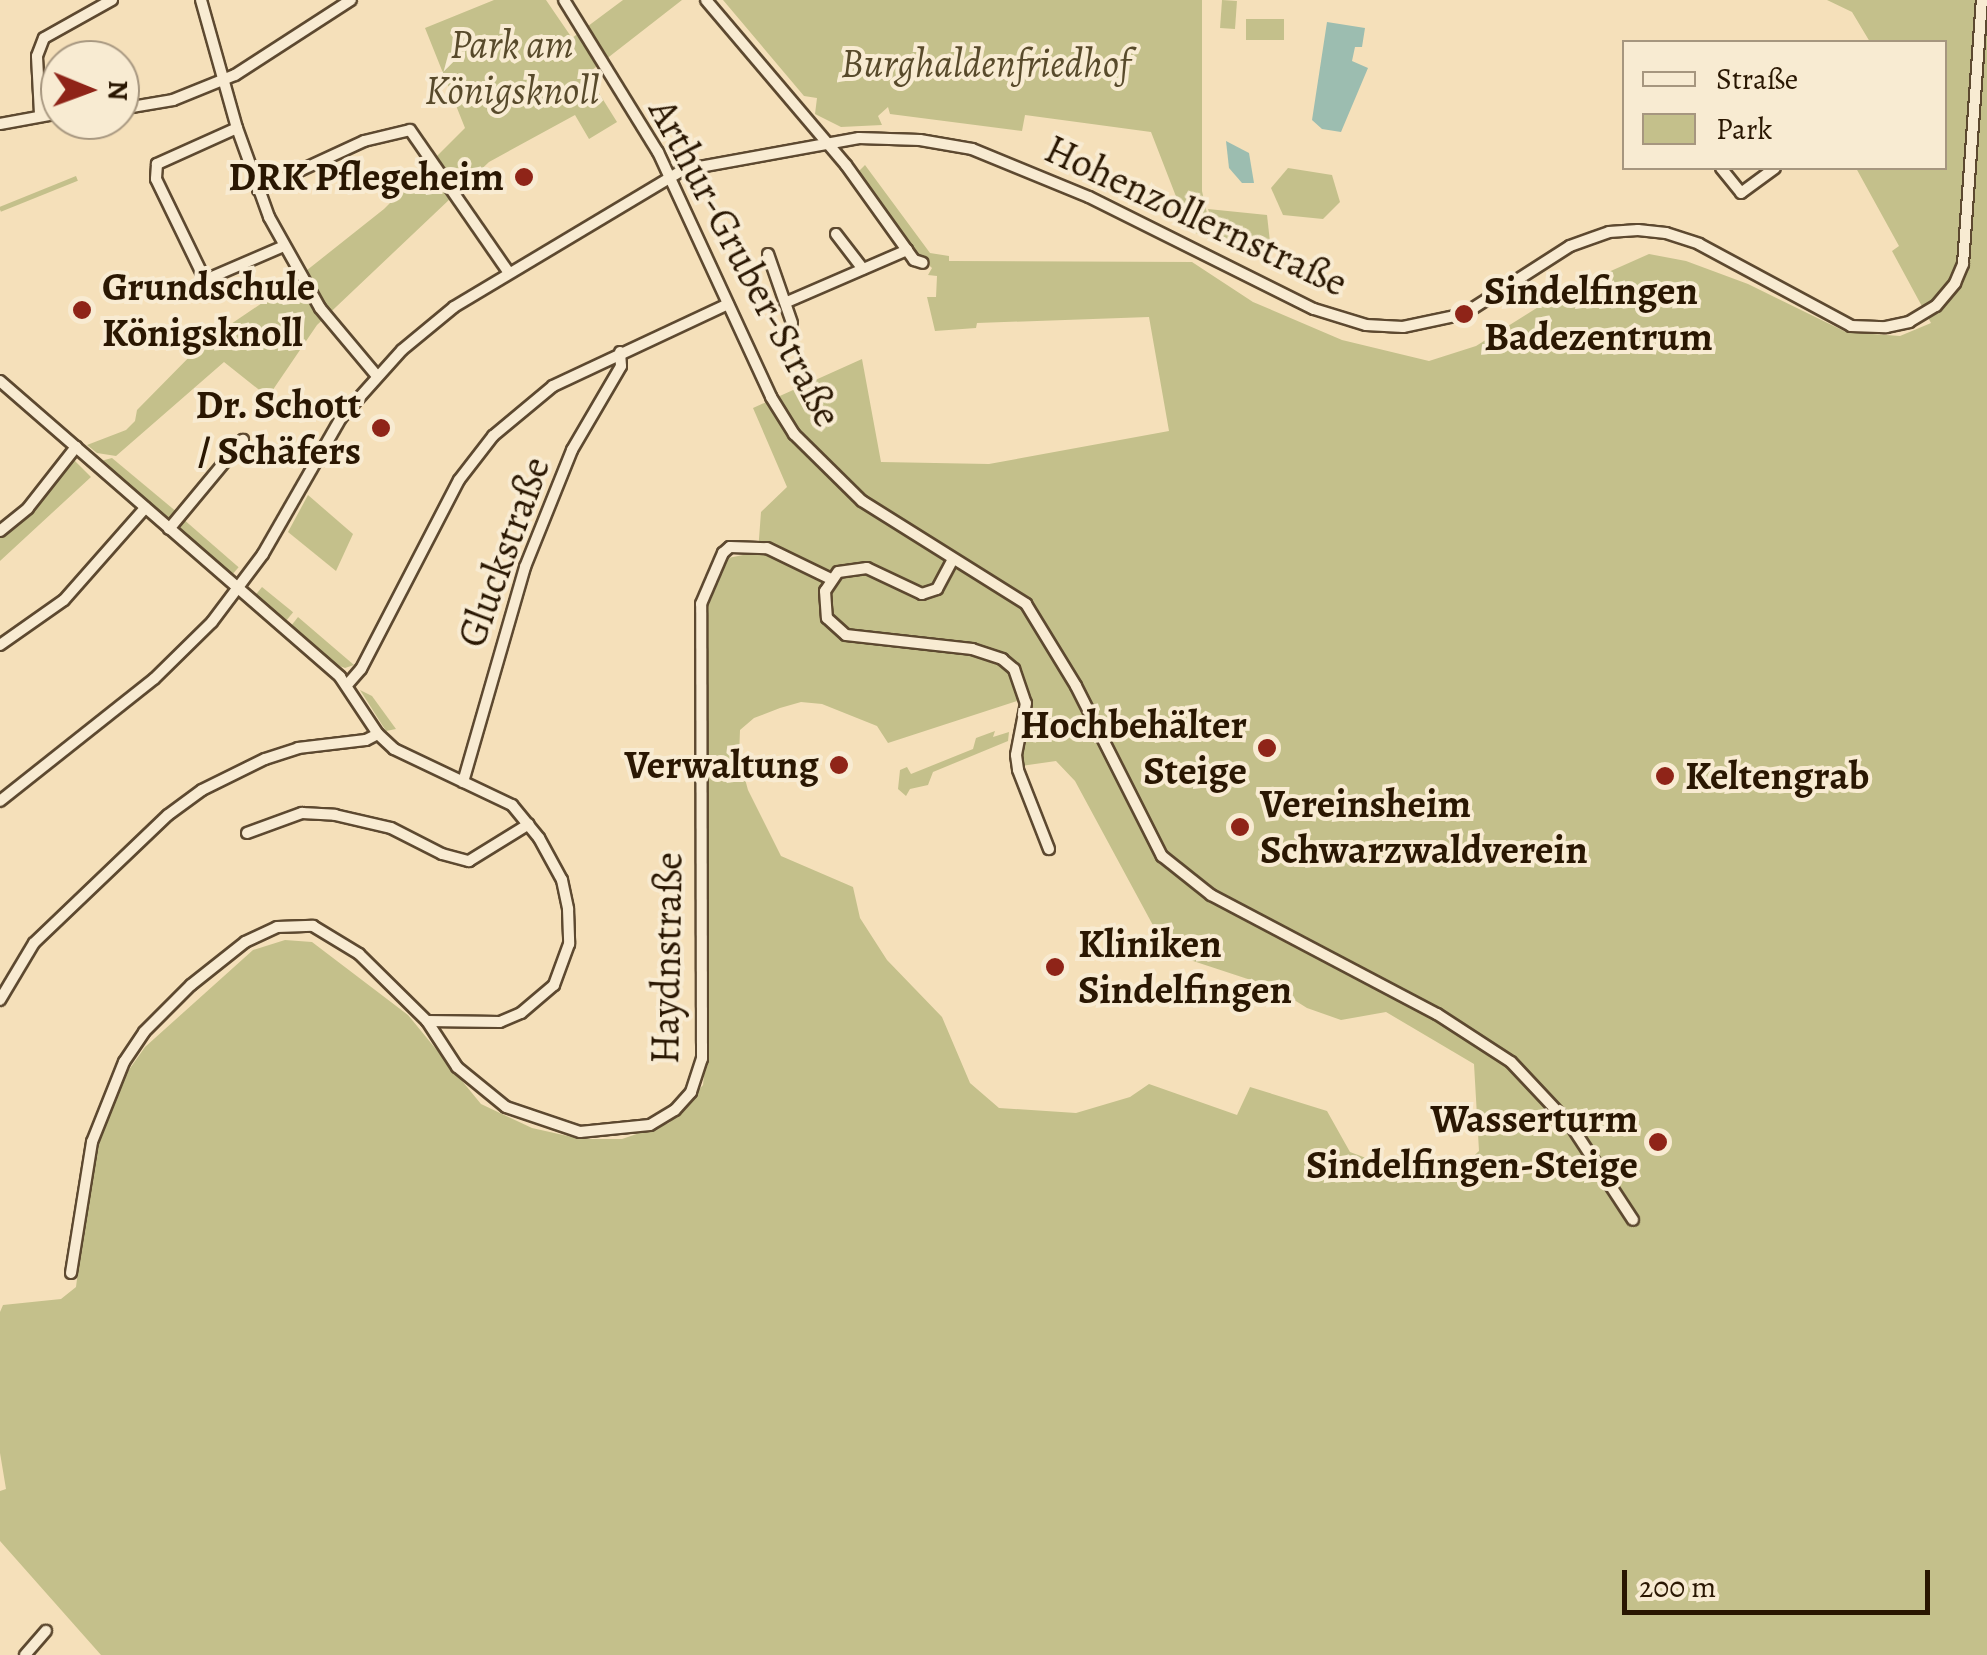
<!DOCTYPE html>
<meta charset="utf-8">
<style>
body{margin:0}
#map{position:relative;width:1987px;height:1655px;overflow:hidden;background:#f5e0ba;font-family:Alegreya,serif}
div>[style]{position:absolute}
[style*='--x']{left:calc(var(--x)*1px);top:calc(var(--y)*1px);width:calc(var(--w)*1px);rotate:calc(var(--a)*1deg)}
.green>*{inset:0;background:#c4c08b;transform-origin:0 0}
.water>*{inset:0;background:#9cbdb0}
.roads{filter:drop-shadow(2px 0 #5d4930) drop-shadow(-2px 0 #5d4930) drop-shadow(0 2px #5d4930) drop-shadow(0 -2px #5d4930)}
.minor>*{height:10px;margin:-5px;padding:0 5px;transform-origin:5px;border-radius:5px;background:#f8ebd2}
.dots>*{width:28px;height:28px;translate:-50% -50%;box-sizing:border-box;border:5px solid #f8ebd2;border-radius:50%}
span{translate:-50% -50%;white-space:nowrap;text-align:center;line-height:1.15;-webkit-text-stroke:8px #f8ebd2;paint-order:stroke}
.park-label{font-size:40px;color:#584a2b;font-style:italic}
.poi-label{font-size:40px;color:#2a1702;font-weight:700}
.right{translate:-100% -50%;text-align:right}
.left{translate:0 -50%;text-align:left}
.street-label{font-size:40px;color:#2a1702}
.legend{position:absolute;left:1622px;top:40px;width:325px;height:130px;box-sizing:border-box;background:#f8ebd2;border:2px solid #a6967f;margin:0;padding:12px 18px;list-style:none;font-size:30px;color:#2a1702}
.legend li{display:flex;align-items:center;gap:20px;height:50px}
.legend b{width:50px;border:2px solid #a6967f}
.north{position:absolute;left:40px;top:40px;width:100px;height:100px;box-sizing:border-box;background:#f8ebd2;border:2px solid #a6967f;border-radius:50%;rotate:91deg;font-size:28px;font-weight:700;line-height:40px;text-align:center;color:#2a1702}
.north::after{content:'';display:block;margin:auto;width:35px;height:45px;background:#8f2418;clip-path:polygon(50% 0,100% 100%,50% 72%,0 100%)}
.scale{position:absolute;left:1622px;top:1570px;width:308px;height:45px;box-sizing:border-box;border:5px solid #2a1702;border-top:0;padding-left:12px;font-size:30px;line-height:35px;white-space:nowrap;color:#2a1702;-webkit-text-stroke:8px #f8ebd2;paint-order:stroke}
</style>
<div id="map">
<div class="green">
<div style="clip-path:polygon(494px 0,546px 0,572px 38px,623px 0,682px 0,587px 74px,617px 122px,589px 139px,575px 115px,489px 162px,317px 325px,268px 397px,224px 362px,116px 456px,97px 453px,87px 445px,126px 430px,135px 421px,137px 410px,203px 343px,287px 286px,384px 209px,465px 128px,425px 28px)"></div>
<div style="clip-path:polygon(723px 0,1202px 0,1202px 191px,1213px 241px,1189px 230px,1151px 132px,1025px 115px,1022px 131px,890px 114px,888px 107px,878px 116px,882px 125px,841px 127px,815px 114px,817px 98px,804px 96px)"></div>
<div style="left:1222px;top:0;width:15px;height:28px;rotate:4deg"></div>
<div style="clip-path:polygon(evenodd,1827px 0,1987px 0,1987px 1655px,101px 1655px,0 1541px,0 1491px,6px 1489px,0 1453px,0 1312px,3px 1305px,61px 1299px,76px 1287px,92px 1157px,114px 1091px,145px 1047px,253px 950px,285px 940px,312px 942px,408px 1015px,481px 1104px,532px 1128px,581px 1139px,622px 1139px,669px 1123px,703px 1085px,706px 1056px,705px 614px,728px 558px,758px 552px,761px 512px,787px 487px,753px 408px,862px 359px,881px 462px,989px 464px,1169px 431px,1149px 317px,977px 323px,976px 328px,935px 331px,927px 297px,936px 297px,937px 276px,928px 275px,932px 268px,914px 251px,858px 172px,865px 165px,930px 253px,949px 256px,949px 261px,1192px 262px,1253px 302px,1342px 340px,1429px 361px,1476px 346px,1559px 294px,1649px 254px,1686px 261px,1748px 284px,1846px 332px,1900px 336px,1931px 323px,1892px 251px,1899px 246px,1856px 168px,1944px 168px,1944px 42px,1870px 42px,1852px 12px,1827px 0,1017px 701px,1030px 717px,1021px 766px,1056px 761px,1075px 781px,1162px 942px,1184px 958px,1275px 988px,1307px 1008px,1341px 1020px,1386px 1012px,1474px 1064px,1479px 1151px,1463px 1166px,1374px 1161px,1350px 1152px,1327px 1111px,1250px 1087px,1237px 1115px,1149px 1084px,1130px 1097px,1076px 1113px,999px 1108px,970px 1083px,942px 1017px,887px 960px,860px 918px,853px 887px,781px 856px,748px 790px,739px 757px,740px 730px,754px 718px,780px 708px,801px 702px,822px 704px,877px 726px,888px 743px,1017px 701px)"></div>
<div style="left:1246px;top:19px;width:38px;height:21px"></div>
<div style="clip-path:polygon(1288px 168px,1332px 175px,1340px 202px,1323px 219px,1283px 215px,1271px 188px)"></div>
<div style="left:76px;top:176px;width:5px;height:83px;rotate:68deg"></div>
<div style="clip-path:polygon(1208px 209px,1267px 215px,1271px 251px,1217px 236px)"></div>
<div style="clip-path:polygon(112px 458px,178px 513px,174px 517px,168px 520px,97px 462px)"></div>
<div style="clip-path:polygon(73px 459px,91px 477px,0 561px,0 538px,47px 492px)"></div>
<div style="clip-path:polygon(308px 495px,353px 534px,336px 571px,288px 532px)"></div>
<div style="left:182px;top:518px;width:75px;height:13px;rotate:41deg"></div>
<div style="left:262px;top:587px;width:40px;height:11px;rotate:39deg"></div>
<div style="clip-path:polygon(298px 617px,354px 665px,345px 668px,334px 664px,291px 626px)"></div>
<div style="clip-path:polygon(360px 690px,372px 696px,396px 729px,386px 731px)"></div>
<div style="clip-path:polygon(995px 731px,993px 737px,1009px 732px,1008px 741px,933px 772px,928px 785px,910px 789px,906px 796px,898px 789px,900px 770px,907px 767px,911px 774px,973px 749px,976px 738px)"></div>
</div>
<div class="water">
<div style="clip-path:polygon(1327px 22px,1365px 28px,1362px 47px,1355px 47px,1352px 61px,1368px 68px,1341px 132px,1322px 129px,1312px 120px)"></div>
<div style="clip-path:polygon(1226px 141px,1249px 153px,1254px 183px,1242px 183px,1229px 168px)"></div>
</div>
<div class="roads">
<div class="minor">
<div style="--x:201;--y:0;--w:133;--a:74.3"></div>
<div style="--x:237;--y:128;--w:95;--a:70.2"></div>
<div style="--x:269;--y:217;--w:104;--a:60.7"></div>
<div style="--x:320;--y:308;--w:89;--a:50"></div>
<div style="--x:564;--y:0;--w:179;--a:58.3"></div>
<div style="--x:658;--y:152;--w:270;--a:65.2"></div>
<div style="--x:771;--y:397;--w:44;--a:58.1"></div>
<div style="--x:794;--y:434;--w:95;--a:44.6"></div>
<div style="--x:862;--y:501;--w:194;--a:32.1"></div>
<div style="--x:1026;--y:604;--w:96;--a:58.6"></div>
<div style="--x:1076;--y:686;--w:191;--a:63.2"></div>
<div style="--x:1162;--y:856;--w:63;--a:38.5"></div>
<div style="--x:1211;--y:895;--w:255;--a:27.8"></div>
<div style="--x:1437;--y:1014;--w:88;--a:33"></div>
<div style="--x:1511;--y:1062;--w:89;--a:46.8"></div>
<div style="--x:1572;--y:1127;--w:111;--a:56.7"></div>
<div style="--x:706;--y:0;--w:216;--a:49.7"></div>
<div style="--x:846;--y:165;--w:117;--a:54.4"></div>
<div style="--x:914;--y:260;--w:9;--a:18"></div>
<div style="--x:120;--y:109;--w:54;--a:-9.6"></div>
<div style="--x:173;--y:100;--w:67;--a:-22"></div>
<div style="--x:235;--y:75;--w:138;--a:-32.9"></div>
<div style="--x:40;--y:114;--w:58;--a:-93"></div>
<div style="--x:37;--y:56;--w:19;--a:-69"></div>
<div style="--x:44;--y:38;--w:78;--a:-29.2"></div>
<div style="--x:0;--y:124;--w:61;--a:-10.4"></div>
<div style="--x:237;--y:128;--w:88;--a:155.8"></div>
<div style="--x:157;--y:164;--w:15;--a:94"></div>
<div style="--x:156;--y:179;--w:112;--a:64.1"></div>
<div style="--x:205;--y:280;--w:86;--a:-23.3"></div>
<div style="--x:1721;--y:168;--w:32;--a:51"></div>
<div style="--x:1741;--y:193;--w:42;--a:-36.3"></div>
<div style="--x:258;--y:190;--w:117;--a:-24.8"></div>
<div style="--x:364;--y:141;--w:47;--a:-13.4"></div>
<div style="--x:410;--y:130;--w:174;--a:55.3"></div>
<div style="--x:836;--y:234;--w:44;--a:52.4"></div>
<div style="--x:768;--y:254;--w:73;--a:70.8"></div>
<div style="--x:787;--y:302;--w:131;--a:-23.4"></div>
<div style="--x:0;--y:381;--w:451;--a:41"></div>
<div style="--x:340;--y:677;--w:69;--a:56.3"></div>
<div style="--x:378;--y:734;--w:22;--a:43"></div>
<div style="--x:394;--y:749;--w:131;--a:25.4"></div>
<div style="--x:512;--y:805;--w:43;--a:50.7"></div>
<div style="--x:539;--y:838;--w:48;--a:61.3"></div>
<div style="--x:562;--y:880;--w:30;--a:78"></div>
<div style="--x:568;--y:909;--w:35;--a:88"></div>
<div style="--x:569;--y:944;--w:44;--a:110.1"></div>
<div style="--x:554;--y:985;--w:43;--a:139.7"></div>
<div style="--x:521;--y:1013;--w:23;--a:157"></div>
<div style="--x:500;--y:1022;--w:73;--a:-179.2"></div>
<div style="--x:169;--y:529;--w:116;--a:-50.3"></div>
<div style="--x:0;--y:531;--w:36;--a:-39"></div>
<div style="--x:28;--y:508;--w:78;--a:-51.8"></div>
<div style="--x:953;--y:559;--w:34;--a:118"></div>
<div style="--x:937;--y:589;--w:16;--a:162"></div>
<div style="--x:922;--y:594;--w:61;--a:-154.7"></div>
<div style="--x:867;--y:568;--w:29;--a:172"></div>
<div style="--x:838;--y:572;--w:23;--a:124"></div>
<div style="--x:825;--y:591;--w:27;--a:86"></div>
<div style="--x:827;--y:618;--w:25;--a:42"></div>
<div style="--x:846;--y:635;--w:127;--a:6.3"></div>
<div style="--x:972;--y:649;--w:32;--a:18"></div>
<div style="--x:1002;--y:659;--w:16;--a:40"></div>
<div style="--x:1014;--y:669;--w:36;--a:71"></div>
<div style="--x:1026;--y:703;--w:53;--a:100.9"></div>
<div style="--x:1016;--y:755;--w:15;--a:82"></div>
<div style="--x:1018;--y:770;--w:85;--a:68.6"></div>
<div style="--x:0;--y:645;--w:78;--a:-35.1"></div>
<div style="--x:64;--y:600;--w:123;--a:-48.6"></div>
<div style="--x:347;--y:685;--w:21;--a:-49"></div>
<div style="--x:361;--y:669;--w:213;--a:-62.6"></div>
<div style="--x:459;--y:480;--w:56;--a:-52.3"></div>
<div style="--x:493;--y:436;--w:78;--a:-39.8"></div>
<div style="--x:553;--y:386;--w:193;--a:-25.1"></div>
<div style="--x:463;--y:782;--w:224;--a:-73.9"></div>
<div style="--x:525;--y:567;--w:126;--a:-68.1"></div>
<div style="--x:572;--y:450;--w:97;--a:-59.7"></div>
<div style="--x:621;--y:366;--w:14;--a:-94"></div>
<div style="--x:0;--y:801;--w:196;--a:-38.4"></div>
<div style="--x:154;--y:679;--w:81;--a:-44.5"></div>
<div style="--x:212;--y:622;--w:85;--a:-53.1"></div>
<div style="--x:263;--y:554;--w:157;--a:-60.2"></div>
<div style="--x:341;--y:418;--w:91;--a:-48.1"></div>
<div style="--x:402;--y:350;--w:67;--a:-39.6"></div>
<div style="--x:454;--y:307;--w:267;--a:-30.9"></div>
<div style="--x:683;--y:170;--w:179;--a:-10.3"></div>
<div style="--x:859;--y:138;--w:61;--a:1.9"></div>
<div style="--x:920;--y:140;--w:53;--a:9.8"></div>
<div style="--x:972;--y:149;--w:126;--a:22.3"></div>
<div style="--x:1089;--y:197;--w:251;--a:26.5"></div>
<div style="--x:1314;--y:309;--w:54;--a:17.1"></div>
<div style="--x:1366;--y:325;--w:37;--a:3"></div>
<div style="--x:1403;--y:327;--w:62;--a:-12"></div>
<div style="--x:1464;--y:314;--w:126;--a:-32.7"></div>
<div style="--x:1570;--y:246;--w:41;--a:-19.7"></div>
<div style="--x:1609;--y:232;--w:29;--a:-4"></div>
<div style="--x:1638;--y:230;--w:28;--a:6"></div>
<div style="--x:1666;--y:233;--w:35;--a:18"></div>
<div style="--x:1699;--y:244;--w:173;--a:28.3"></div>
<div style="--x:1851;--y:326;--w:35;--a:2"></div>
<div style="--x:1886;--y:327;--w:24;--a:-12"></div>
<div style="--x:1909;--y:322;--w:31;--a:-31"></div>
<div style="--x:1936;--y:306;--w:30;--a:-50"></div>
<div style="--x:1955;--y:283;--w:21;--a:-67"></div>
<div style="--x:1963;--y:264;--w:265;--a:-85.9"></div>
<div style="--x:247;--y:833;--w:59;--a:-20"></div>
<div style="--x:302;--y:813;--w:33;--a:3"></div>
<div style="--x:335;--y:815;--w:57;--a:13.1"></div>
<div style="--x:391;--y:828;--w:57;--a:27"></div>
<div style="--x:442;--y:854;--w:28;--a:15"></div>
<div style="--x:469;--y:861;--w:70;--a:-31.7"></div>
<div style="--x:0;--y:1000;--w:66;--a:-59.2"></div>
<div style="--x:34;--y:943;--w:185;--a:-43.7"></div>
<div style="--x:168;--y:815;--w:42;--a:-36.3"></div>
<div style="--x:202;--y:790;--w:70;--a:-26.2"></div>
<div style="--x:265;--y:759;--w:35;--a:-18"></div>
<div style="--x:298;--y:748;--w:68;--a:-6.7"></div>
<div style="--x:366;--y:740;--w:13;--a:-27"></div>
<div style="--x:71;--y:1273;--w:133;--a:-80.9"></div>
<div style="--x:92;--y:1142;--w:86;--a:-68.2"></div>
<div style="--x:124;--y:1062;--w:36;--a:-56"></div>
<div style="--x:144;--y:1032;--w:66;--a:-45"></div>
<div style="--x:191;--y:985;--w:69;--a:-38.5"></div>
<div style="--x:245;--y:942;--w:35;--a:-25"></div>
<div style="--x:277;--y:927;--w:36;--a:-2"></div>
<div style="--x:313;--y:926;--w:54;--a:31.3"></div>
<div style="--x:359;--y:954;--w:95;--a:44.6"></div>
<div style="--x:427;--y:1021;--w:55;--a:56.9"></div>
<div style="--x:457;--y:1067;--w:63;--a:39.2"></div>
<div style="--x:506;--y:1107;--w:78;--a:18.7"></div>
<div style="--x:580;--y:1132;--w:70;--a:-5.7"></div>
<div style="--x:650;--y:1125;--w:29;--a:-31"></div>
<div style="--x:675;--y:1110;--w:24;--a:-48"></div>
<div style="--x:691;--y:1092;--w:35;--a:-72"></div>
<div style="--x:702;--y:1059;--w:455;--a:-90.1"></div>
<div style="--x:701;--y:604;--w:56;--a:-66.7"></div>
<div style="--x:723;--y:553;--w:9;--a:-41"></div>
<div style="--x:730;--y:547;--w:37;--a:2"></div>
<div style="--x:767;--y:548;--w:71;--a:25.8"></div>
<div style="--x:25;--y:1655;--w:32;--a:-49"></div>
</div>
</div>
<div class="dots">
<div style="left:524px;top:177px;background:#8f2418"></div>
<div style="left:82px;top:310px;background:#8f2418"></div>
<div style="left:1464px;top:314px;background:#8f2418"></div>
<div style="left:381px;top:428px;background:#8f2418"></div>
<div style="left:1267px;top:748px;background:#8f2418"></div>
<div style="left:839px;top:765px;background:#8f2418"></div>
<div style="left:1665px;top:776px;background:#8f2418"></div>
<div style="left:1240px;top:827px;background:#8f2418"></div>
<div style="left:1055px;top:967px;background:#8f2418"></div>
<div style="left:1658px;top:1142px;background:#8f2418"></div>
</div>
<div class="park-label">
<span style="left:512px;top:68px">Park am<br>Königsknoll</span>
<span style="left:985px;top:64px">Burghaldenfriedhof</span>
</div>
<div class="poi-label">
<span class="right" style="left:504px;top:177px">DRK Pflegeheim</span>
<span class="left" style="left:102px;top:310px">Grundschule<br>Königsknoll</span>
<span class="left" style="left:1484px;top:314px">Sindelfingen<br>Badezentrum</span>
<span class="right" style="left:361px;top:428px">Dr. Schott<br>/ Schäfers</span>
<span class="right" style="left:1247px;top:748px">Hochbehälter<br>Steige</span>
<span class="right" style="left:819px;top:765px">Verwaltung</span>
<span class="left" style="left:1685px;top:776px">Keltengrab</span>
<span class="left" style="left:1260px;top:827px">Vereinsheim<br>Schwarzwaldverein</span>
<span class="left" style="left:1078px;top:967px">Kliniken<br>Sindelfingen</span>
<span class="right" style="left:1638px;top:1142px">Wasserturm<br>Sindelfingen-Steige</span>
</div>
<div class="street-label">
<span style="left:1196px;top:216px;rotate:25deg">Hohenzollernstraße</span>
<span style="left:745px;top:263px;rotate:62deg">Arthur-Gruber-Straße</span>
<span style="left:504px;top:552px;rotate:-70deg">Gluckstraße</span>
<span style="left:667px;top:958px;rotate:-89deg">Haydnstraße</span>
</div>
<ul class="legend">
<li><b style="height:12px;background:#f8ebd2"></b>Straße</li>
<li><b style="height:28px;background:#c4c08b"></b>Park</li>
</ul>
<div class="north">N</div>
<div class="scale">200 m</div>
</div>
